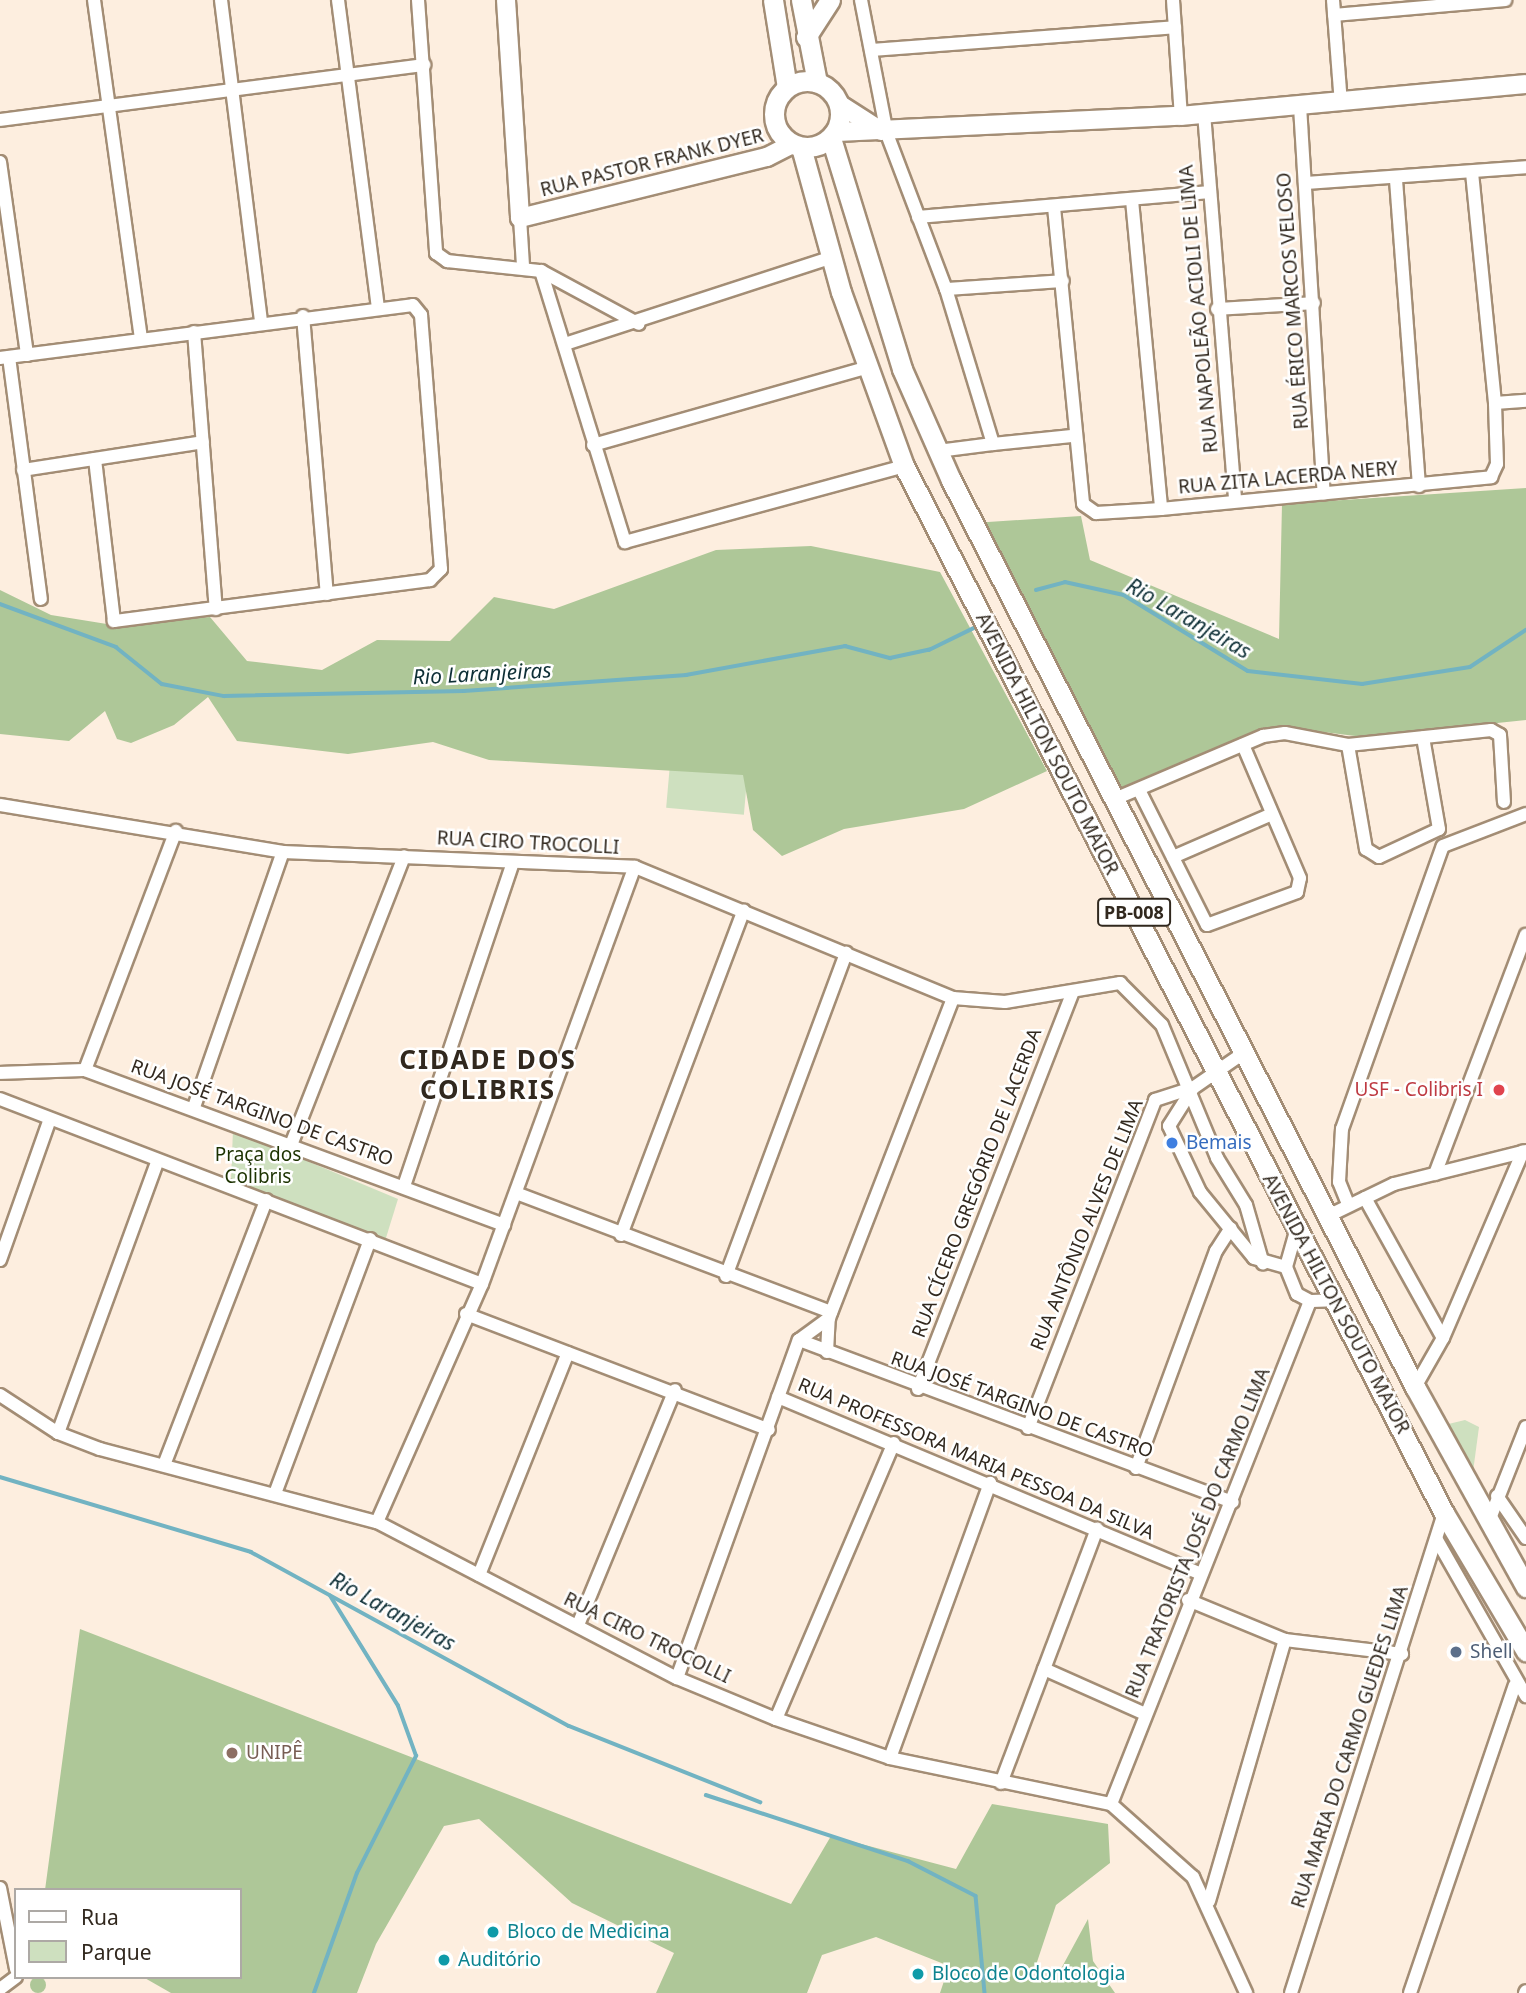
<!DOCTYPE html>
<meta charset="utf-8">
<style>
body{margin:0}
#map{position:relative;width:1526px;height:1993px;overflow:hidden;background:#fdeedf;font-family:"Noto Sans",sans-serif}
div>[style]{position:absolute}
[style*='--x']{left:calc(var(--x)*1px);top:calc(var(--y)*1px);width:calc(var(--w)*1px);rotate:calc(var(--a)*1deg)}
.green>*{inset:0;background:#cee0bf;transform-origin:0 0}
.forest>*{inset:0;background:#aec798}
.round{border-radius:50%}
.stream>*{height:3.5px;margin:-1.75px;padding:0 1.75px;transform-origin:1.75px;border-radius:1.75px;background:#72b3c2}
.roads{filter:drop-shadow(2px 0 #a38d75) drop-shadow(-2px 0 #a38d75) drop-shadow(0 2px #a38d75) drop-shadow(0 -2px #a38d75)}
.street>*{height:12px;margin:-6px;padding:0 6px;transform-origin:6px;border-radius:6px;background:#fff}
.secondary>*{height:18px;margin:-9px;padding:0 9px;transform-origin:9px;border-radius:9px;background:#fff}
.primary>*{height:19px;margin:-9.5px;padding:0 9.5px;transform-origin:9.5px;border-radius:9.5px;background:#fff}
.primary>.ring{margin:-9.5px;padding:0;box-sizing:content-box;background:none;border:19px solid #fff;border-radius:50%}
.dots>*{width:19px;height:19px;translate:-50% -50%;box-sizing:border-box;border:4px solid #fff;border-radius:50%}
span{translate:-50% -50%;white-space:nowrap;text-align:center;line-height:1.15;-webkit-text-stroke:5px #fff;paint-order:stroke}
.shield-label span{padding:2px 5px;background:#fff;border:2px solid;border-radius:5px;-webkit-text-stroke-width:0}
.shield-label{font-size:18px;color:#31281e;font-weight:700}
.street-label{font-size:19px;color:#31281e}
.health-label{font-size:19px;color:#be3a42}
.right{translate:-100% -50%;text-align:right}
.shop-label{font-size:19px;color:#366cbe}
.left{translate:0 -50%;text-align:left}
.park-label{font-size:19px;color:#1c3200}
.service-label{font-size:19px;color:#4e5e75}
.education-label{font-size:19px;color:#785e54}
.culture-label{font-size:19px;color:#0d838f}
.water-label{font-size:21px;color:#0e2f36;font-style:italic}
.district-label{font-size:26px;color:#31281e;font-weight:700;letter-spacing:2px}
.legend{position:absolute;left:14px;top:1888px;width:228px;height:91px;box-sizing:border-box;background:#fff;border:2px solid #ada9a5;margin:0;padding:9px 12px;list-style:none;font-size:21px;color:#31281e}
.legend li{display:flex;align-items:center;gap:14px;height:35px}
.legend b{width:35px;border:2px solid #ada9a5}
</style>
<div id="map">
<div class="green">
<div style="left:670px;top:764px;width:78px;height:44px;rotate:5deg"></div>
<div style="clip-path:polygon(233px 1130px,398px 1199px,385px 1241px,231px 1179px)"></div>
<div style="clip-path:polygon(1465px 1420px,1479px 1427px,1470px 1494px,1436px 1427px)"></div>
</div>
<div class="forest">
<div style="clip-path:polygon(1526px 488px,1526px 720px,1363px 737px,1276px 726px,1118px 791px,973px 523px,1081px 516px,1090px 560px,1279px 639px,1282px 504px)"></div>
<div style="clip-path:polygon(811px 546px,940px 572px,1047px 771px,964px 809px,844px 829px,782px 856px,753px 830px,743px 775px,489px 760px,433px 742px,348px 754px,237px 741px,208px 697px,174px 725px,131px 743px,117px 739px,105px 711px,69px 741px,0 734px,0 590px,51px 615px,113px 625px,210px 617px,247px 661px,322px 670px,377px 640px,450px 641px,494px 597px,554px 609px,716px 550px)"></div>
<div style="clip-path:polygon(80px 1629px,791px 1904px,831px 1836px,956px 1869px,992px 1804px,1108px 1824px,1110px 1863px,1056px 1905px,1033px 1974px,1062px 1967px,1088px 1919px,1093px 1961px,1115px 1993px,940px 1993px,949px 1966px,876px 1937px,822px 1955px,807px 1993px,656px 1993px,674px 1953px,572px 1903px,479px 1819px,444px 1826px,376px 1944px,357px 1993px,171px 1993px,143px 1977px,240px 1977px,240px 1890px,45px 1890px)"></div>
<div class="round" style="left:30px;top:1977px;width:16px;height:16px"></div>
</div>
<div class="stream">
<div style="--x:1036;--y:590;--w:30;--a:-15"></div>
<div style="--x:1065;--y:582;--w:60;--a:12.4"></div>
<div style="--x:1124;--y:595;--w:145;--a:31.5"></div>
<div style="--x:1248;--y:671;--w:115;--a:6.5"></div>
<div style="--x:1362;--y:684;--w:109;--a:-8.9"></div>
<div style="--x:1470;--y:667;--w:67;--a:-33.5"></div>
<div style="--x:0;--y:604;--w:124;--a:20.3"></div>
<div style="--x:116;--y:647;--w:59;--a:38.8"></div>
<div style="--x:162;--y:684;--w:63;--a:11"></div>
<div style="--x:224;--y:696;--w:240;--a:-1.2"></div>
<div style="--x:464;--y:691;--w:223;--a:-4.1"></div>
<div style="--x:686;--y:675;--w:162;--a:-10.3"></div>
<div style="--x:845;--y:646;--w:47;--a:14.9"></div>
<div style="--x:890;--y:658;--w:40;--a:-12"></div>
<div style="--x:929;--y:650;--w:52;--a:-26.1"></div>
<div style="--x:0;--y:1477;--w:262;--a:16.6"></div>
<div style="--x:251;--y:1552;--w:362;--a:28.7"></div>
<div style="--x:569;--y:1726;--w:206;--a:21.7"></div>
<div style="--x:706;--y:1795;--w:213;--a:18.1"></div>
<div style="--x:908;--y:1861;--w:76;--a:27.2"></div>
<div style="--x:976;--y:1896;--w:97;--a:84.7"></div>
<div style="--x:314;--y:1993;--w:127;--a:-70.3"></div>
<div style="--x:357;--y:1873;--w:131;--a:-63.2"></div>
<div style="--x:416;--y:1756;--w:53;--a:-109.8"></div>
<div style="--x:398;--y:1706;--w:129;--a:-121.7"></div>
</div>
<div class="roads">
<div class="street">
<div style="--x:94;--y:0;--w:342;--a:82.1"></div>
<div style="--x:221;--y:0;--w:324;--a:82.9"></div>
<div style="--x:338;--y:0;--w:309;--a:82.6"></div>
<div style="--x:418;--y:0;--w:254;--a:85.9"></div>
<div style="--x:436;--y:253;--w:14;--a:36"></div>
<div style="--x:447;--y:261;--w:95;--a:6.1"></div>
<div style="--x:541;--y:271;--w:111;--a:28.4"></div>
<div style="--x:861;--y:0;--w:136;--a:79"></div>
<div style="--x:887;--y:134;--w:166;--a:69.2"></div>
<div style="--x:946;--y:289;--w:162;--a:73.1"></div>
<div style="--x:993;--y:444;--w:79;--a:-5.8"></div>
<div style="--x:1173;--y:0;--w:116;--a:86.1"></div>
<div style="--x:1333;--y:0;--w:104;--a:85.6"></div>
<div style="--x:1334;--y:15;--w:172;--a:-5"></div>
<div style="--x:871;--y:50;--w:305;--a:-4.3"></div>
<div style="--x:1300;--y:106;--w:388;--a:86.5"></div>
<div style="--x:1204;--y:113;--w:389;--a:85.4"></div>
<div style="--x:0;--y:120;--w:428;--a:-7.4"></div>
<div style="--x:0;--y:162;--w:195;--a:82"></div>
<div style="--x:1396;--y:180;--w:307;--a:85.7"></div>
<div style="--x:1305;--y:183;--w:222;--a:-4.1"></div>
<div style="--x:1132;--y:200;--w:310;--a:84.6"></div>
<div style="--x:1054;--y:207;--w:298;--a:84.4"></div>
<div style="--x:1083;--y:504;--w:16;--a:35"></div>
<div style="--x:1096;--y:513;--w:65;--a:-3.5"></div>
<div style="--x:1161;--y:509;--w:332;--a:-5.5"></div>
<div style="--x:1491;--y:477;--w:14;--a:-65"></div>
<div style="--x:1497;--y:464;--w:61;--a:-91.9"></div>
<div style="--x:1495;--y:403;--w:230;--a:-95.7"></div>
<div style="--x:918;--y:217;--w:290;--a:-4.9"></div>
<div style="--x:520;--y:218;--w:48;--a:86.4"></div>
<div style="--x:541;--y:271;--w:284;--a:72.8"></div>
<div style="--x:625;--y:542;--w:289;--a:-15.2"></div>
<div style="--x:946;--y:289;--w:117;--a:-3.9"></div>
<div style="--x:1217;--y:309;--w:97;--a:-3.5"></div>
<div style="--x:303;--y:316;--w:279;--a:85.1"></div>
<div style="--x:194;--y:332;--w:278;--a:85.5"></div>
<div style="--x:565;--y:344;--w:279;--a:-18"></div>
<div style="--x:9;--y:357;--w:244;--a:82.5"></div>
<div style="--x:0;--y:358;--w:416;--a:-7.3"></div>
<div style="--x:413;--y:305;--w:13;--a:51"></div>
<div style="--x:421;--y:315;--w:255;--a:85.5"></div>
<div style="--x:441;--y:569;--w:16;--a:135"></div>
<div style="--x:430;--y:580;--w:319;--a:172.6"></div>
<div style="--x:114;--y:621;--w:163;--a:-96.7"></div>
<div style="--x:1495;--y:403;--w:31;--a:-4"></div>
<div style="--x:593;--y:445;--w:283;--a:-15.8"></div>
<div style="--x:938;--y:451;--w:55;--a:-7.3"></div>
<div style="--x:23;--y:470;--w:182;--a:-8.8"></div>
<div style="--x:1348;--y:745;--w:106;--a:80.2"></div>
<div style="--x:1366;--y:849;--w:15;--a:32"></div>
<div style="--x:1379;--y:857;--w:66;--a:-25"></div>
<div style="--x:1439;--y:829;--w:93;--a:-99.9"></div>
<div style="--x:1139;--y:790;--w:151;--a:63.3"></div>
<div style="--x:1207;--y:925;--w:96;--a:-20.1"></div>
<div style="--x:1297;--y:892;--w:14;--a:-78"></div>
<div style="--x:1300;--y:878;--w:145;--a:-113.2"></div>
<div style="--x:1117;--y:798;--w:159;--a:-23"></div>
<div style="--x:1263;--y:736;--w:22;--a:-8"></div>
<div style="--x:1285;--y:733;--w:64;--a:10.8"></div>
<div style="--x:1348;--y:745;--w:144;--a:-6"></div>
<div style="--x:1491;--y:730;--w:10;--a:29"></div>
<div style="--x:1500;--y:735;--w:67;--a:86.6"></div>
<div style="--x:0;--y:805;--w:287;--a:9.4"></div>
<div style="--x:283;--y:852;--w:352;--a:2.4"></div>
<div style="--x:635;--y:867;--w:344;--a:22.4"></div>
<div style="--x:953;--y:998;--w:52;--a:4.4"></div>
<div style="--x:1005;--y:1002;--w:117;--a:-9.4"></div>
<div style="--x:1120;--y:983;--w:59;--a:45"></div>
<div style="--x:1162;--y:1025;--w:144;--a:67.5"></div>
<div style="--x:1217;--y:1158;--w:55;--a:58.3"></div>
<div style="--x:1246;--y:1205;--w:61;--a:73.9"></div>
<div style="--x:1173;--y:857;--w:108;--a:-23.5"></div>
<div style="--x:85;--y:1070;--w:256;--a:-69.2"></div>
<div style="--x:0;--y:1073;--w:85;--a:-2"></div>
<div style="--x:85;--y:1070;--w:447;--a:20.3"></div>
<div style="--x:1193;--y:1088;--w:45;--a:122.3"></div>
<div style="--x:1169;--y:1126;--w:73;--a:64.8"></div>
<div style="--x:1200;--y:1192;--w:85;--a:50.7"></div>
<div style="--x:1254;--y:1258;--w:33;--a:16"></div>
<div style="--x:0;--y:1099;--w:516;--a:21"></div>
<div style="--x:194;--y:1107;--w:270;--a:-70.8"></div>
<div style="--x:291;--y:1145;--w:310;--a:-68.6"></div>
<div style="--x:1435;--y:1174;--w:256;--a:-69.2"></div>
<div style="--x:404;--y:1186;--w:341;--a:-71.4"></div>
<div style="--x:516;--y:1193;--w:337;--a:20.7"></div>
<div style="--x:1365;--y:1198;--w:160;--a:60.9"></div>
<div style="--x:1348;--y:1204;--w:24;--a:-112"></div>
<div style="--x:1339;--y:1182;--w:53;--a:-86.8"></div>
<div style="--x:1342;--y:1129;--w:300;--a:-70.4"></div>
<div style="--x:1443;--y:846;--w:89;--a:-21.1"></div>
<div style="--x:1328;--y:1216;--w:73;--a:-25.9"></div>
<div style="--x:1394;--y:1184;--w:136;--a:-14"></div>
<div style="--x:1297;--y:1228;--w:41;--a:105.8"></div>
<div style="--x:1286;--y:1267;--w:29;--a:68"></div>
<div style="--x:1297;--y:1294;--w:15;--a:28"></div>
<div style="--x:621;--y:1235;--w:347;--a:-69.3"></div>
<div style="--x:0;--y:1260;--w:146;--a:-70.5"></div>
<div style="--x:726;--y:1276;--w:345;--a:-69.6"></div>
<div style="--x:466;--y:1314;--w:324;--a:20.9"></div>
<div style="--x:799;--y:1340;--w:463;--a:20.5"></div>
<div style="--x:827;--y:1352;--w:34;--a:-87"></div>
<div style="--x:829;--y:1318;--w:343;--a:-68.8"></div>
<div style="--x:1415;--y:1387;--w:56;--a:-60.3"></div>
<div style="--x:1443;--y:1338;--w:203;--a:-66.8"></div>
<div style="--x:918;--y:1389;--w:427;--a:-68.7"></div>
<div style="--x:0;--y:1395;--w:69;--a:33.2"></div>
<div style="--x:58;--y:1433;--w:45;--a:20.9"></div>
<div style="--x:100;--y:1449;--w:286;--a:14.8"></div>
<div style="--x:377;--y:1522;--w:338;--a:27.5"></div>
<div style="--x:677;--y:1678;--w:107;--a:22.5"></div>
<div style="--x:776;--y:1719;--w:120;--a:18.9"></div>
<div style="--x:890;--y:1758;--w:226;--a:11.8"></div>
<div style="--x:1111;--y:1804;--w:110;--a:41.7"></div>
<div style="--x:1193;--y:1877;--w:128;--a:65.4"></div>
<div style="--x:778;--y:1397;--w:456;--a:22.7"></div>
<div style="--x:1028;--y:1428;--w:352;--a:-68.8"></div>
<div style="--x:1155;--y:1100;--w:40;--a:-18"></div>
<div style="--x:1193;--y:1088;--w:63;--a:-34.7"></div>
<div style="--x:58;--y:1433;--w:289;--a:-69.9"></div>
<div style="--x:164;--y:1465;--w:284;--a:-68.9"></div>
<div style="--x:1136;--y:1468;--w:231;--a:-69.8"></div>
<div style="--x:1216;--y:1251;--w:27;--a:-57"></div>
<div style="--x:276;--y:1491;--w:269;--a:-69.5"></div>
<div style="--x:1497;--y:1496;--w:51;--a:55.4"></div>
<div style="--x:1489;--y:1521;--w:101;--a:-68.5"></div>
<div style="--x:377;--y:1522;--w:260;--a:-66.2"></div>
<div style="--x:482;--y:1284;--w:444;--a:-69.9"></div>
<div style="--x:1437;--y:1540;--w:180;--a:60.3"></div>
<div style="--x:479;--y:1575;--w:239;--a:-68.2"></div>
<div style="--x:1188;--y:1600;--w:105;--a:22.4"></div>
<div style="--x:1285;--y:1640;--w:118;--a:6.8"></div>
<div style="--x:578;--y:1625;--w:254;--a:-67.6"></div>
<div style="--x:1044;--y:1669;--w:111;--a:24"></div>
<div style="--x:677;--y:1678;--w:359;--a:-70.2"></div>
<div style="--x:799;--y:1340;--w:37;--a:-36"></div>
<div style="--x:776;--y:1719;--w:300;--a:-66.9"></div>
<div style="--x:890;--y:1758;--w:293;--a:-70"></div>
<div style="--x:1001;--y:1783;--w:272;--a:-69.3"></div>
<div style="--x:1111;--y:1804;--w:541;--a:-68.41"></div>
<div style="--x:1310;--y:1301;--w:25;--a:-2"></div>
<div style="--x:0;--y:1888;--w:83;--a:78.8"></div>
<div style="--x:1209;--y:1901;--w:272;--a:-73.8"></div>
<div style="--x:0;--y:1989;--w:20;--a:-37"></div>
<div style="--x:1291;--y:1993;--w:504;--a:-72.32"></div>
<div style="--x:1410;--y:1993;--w:325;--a:-71.2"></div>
<div style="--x:1525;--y:1993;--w:2;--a:-63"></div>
</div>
<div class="secondary">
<div style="--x:506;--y:0;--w:218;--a:86.3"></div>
<div style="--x:520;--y:218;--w:254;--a:-13.9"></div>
<div style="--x:767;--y:157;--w:28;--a:-27"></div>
<div style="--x:839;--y:104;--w:50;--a:32.7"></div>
<div style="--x:836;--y:132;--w:345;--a:-2.7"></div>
<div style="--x:1181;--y:116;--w:346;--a:-5.3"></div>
</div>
<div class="primary">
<div style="--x:773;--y:0;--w:88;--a:80.9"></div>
<div style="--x:801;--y:0;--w:84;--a:79"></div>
<div style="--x:806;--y:37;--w:44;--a:-57"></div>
<div class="ring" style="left:774px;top:81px;width:47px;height:47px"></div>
<div style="--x:831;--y:138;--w:242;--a:72.9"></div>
<div style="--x:902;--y:369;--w:121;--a:66.2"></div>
<div style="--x:951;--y:480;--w:1019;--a:62.91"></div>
<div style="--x:1415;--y:1387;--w:229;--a:61"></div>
<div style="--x:801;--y:147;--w:150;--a:74.6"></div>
<div style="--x:841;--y:292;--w:185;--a:70.1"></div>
<div style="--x:904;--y:466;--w:1178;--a:62.72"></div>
<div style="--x:1444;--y:1513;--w:161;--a:59.3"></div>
</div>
</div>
<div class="dots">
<div style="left:1499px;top:1090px;background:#e0444e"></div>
<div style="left:1172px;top:1143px;background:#3f7fe0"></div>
<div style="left:1456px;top:1652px;background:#5c6f8a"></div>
<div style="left:232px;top:1753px;background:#8d6e63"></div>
<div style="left:493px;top:1932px;background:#0f9aa8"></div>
<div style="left:444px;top:1960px;background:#0f9aa8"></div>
<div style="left:918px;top:1974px;background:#0f9aa8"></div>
</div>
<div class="shield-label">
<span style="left:1134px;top:912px">PB-008</span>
</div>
<div class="street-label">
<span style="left:652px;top:163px;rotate:-14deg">RUA PASTOR FRANK DYER</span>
<span style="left:1293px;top:301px;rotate:-94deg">RUA ÉRICO MARCOS VELOSO</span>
<span style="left:1199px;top:309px;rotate:-95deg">RUA NAPOLEÃO ACIOLI DE LIMA</span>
<span style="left:1288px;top:478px;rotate:-5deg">RUA ZITA LACERDA NERY</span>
<span style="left:1047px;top:744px;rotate:63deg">AVENIDA HILTON SOUTO MAIOR</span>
<span style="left:528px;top:843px;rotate:3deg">RUA CIRO TROCOLLI</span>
<span style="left:262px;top:1113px;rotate:20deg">RUA JOSÉ TARGINO DE CASTRO</span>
<span style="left:977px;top:1183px;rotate:-69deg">RUA CÍCERO GREGÓRIO DE LACERDA</span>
<span style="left:1087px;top:1225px;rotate:-68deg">RUA ANTÔNIO ALVES DE LIMA</span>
<span style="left:1336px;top:1304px;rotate:62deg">AVENIDA HILTON SOUTO MAIOR</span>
<span style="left:1022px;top:1405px;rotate:20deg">RUA JOSÉ TARGINO DE CASTRO</span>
<span style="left:976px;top:1459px;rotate:23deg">RUA PROFESSORA MARIA PESSOA DA SILVA</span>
<span style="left:1198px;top:1533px;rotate:-68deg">RUA TRATORISTA JOSÉ DO CARMO LIMA</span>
<span style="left:647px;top:1638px;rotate:26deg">RUA CIRO TROCOLLI</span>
<span style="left:1350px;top:1747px;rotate:-72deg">RUA MARIA DO CARMO GUEDES LIMA</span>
</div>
<div class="health-label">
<span class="right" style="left:1483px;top:1090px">USF - Colibris I</span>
</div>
<div class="shop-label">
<span class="left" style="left:1186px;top:1143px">Bemais</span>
</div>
<div class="park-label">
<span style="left:258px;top:1166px">Praça dos<br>Colibris</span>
</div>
<div class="service-label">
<span class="left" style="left:1470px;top:1652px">Shell</span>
</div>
<div class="education-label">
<span class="left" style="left:246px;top:1753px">UNIPÊ</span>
</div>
<div class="culture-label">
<span class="left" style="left:507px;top:1932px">Bloco de Medicina</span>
<span class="left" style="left:458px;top:1960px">Auditório</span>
<span class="left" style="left:932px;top:1974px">Bloco de Odontologia</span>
</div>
<div class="water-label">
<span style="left:1189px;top:618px;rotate:30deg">Rio Laranjeiras</span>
<span style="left:482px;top:673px;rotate:-3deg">Rio Laranjeiras</span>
<span style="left:393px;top:1611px;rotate:29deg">Rio Laranjeiras</span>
</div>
<div class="district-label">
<span style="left:488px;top:1075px">CIDADE DOS<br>COLIBRIS</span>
</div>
<ul class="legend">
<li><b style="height:9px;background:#fff"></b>Rua</li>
<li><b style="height:19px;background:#cee0bf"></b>Parque</li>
</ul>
</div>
